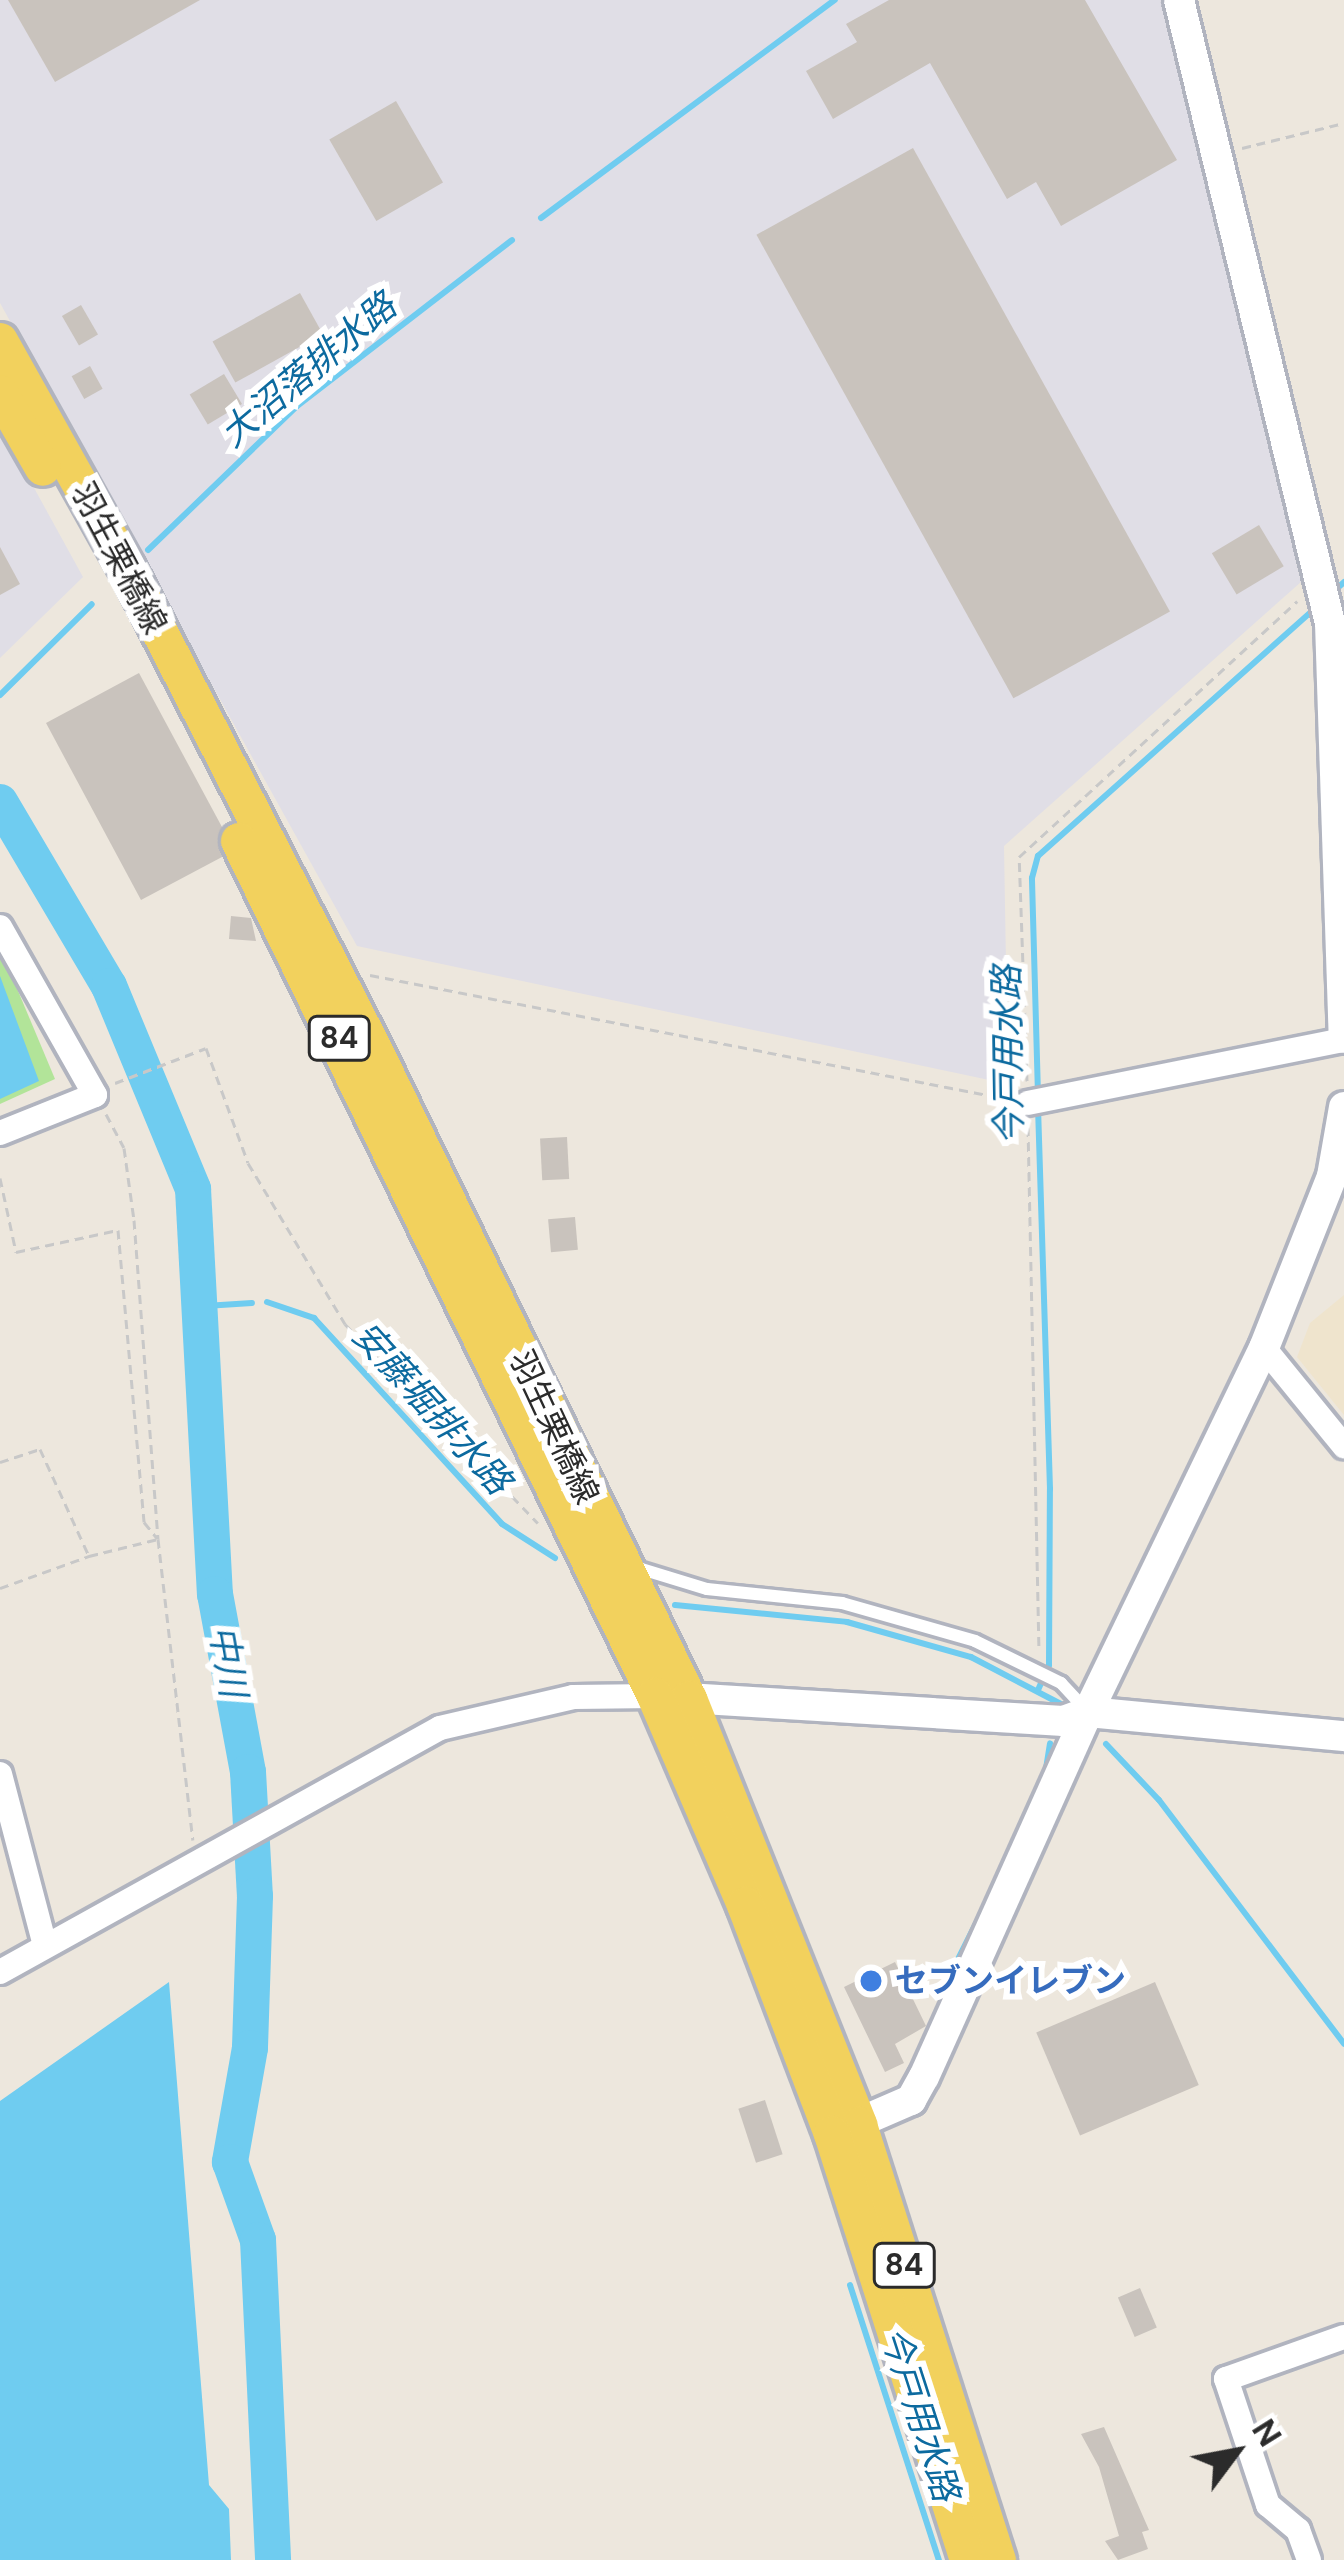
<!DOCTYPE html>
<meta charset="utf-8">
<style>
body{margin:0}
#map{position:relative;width:1344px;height:2560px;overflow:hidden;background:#ede7dd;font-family:"DM Sans","Noto Sans JP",sans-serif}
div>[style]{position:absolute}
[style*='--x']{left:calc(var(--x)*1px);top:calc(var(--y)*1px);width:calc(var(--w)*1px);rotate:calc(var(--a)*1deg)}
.industrial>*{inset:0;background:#e0dee6}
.education>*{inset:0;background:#efe4cd}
.green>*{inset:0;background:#b2e499}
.water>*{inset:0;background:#6fccf0}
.stream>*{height:6px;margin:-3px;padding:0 3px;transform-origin:3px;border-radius:3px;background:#6fccf0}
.river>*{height:36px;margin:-18px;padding:0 18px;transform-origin:18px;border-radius:18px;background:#6fccf0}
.building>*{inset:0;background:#c9c3bd;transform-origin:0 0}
.path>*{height:3px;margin-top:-1.5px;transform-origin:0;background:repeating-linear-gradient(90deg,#c8c8c8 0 9px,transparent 0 15px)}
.roads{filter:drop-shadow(3px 0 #b1b4bf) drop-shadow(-3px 0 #b1b4bf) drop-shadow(0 3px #b1b4bf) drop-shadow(0 -3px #b1b4bf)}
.service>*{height:12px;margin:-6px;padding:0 6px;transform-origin:6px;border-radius:6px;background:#fff}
.minor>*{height:24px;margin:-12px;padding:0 12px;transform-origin:12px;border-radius:12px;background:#fff}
.tertiary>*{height:30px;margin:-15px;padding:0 15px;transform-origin:15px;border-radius:15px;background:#fff}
.primary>*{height:36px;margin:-18px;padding:0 18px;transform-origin:18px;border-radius:18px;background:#f2d15d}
.dots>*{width:33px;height:33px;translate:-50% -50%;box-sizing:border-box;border:6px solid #fff;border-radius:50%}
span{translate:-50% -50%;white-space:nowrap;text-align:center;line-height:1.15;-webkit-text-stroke:12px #fff;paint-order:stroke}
.shield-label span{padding:3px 9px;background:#fff;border:3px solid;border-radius:9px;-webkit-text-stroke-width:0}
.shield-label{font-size:30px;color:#2b2b2b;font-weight:700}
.street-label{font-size:33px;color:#2b2b2b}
.shop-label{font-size:33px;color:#366cbe;font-weight:700}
.left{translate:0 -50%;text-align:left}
.water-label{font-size:36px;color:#0c6a9f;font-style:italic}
.north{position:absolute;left:1176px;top:2392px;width:120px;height:120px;-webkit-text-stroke:9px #fff;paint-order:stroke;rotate:58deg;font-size:33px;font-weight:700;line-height:48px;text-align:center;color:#2b2b2b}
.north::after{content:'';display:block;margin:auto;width:42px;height:54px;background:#2b2b2b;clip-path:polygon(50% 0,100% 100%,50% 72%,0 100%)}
</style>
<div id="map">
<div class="industrial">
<div style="clip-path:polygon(0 0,1163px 0,1301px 582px,1004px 846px,1008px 1084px,357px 946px,0 303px)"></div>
<div style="clip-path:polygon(0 426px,83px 577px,0 658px)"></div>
</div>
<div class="education">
<div style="clip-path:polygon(1344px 1295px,1344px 1415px,1297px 1357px,1310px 1323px)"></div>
</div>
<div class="green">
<div style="clip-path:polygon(0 948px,55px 1079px,0 1104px)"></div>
</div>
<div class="water">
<div style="clip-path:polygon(0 976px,39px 1081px,0 1099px)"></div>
<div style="clip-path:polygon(169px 1982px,209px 2485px,229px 2509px,231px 2560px,0 2560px,0 2101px)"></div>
</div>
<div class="stream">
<div style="--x:541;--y:218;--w:366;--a:-36.6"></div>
<div style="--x:148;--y:550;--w:206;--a:-44"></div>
<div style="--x:296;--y:407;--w:273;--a:-37.7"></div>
<div style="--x:1333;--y:592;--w:15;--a:-42"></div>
<div style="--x:0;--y:695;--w:129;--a:-44.7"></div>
<div style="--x:1038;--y:1095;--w:217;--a:-91.6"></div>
<div style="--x:1032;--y:878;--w:23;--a:-75"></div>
<div style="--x:1038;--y:856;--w:370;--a:-41.8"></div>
<div style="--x:267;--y:1302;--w:50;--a:18.8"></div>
<div style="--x:314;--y:1318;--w:279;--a:47.6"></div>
<div style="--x:502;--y:1524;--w:63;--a:32.7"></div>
<div style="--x:205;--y:1306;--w:47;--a:-3.7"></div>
<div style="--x:675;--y:1605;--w:173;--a:5.6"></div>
<div style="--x:847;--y:1622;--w:129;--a:15.8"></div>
<div style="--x:971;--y:1657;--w:102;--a:27.6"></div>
<div style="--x:1038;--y:1690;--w:27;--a:-66"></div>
<div style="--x:1049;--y:1665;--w:176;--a:-89.7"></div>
<div style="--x:1050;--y:1489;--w:381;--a:-91.8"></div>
<div style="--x:1106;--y:1744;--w:77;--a:46.6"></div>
<div style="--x:1159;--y:1800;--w:306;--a:52.8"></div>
<div style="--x:1045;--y:1775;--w:32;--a:-81"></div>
<div style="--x:943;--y:1989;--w:92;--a:-63.4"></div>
<div style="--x:850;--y:2285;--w:289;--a:72.1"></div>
</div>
<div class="river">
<div style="--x:0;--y:802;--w:214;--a:59.4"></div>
<div style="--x:109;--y:986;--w:220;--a:67.5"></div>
<div style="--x:193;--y:1189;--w:406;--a:86.9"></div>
<div style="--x:215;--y:1594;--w:181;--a:79.5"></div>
<div style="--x:248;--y:1772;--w:124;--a:86.8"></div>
<div style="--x:255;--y:1896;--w:152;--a:91.9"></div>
<div style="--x:250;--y:2048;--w:116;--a:100"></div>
<div style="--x:230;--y:2162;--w:83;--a:70.3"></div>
<div style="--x:258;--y:2240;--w:320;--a:87.3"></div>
</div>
<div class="building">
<div style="clip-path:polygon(8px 0,200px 0,55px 82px)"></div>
<div style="clip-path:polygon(889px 0,1085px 0,1177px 160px,1061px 226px,1036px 182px,1007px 199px,930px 63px,833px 119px,806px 71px,857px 42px,846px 24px)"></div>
<div style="left:396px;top:101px;width:94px;height:77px;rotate:60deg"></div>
<div style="left:913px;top:148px;width:530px;height:179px;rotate:61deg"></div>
<div style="left:300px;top:293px;width:47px;height:100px;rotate:61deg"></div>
<div style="left:81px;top:305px;width:34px;height:22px;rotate:60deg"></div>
<div style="left:90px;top:366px;width:26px;height:21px;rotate:61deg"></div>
<div style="left:224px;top:374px;width:35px;height:40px;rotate:59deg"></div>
<div style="left:1259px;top:525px;width:48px;height:55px;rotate:59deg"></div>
<div style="clip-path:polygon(0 547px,20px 584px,0 595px)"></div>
<div style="clip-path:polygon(139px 673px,222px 827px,222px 857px,141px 900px,46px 723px)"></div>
<div style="clip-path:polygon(231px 916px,251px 918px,256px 941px,229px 939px)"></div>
<div style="left:567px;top:1137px;width:42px;height:27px;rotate:87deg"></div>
<div style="left:575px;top:1217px;width:33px;height:27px;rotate:85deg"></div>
<div style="clip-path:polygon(895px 1962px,926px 2026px,895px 2044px,904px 2063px,885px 2072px,844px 1987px)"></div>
<div style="left:1155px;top:1982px;width:112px;height:129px;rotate:67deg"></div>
<div style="left:765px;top:2100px;width:57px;height:28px;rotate:72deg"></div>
<div style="left:1140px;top:2288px;width:43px;height:24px;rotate:67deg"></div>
<div style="clip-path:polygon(1104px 2427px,1149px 2530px,1142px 2532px,1148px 2549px,1118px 2560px,1105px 2541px,1119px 2536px,1099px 2467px,1081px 2434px)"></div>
</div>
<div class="path">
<div style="--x:1242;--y:148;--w:105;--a:-13.8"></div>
<div style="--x:370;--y:975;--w:650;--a:11"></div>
<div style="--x:1027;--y:1081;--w:224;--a:-92"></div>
<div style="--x:1019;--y:857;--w:378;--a:-42.6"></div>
<div style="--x:115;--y:1083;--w:97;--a:-21"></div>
<div style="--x:206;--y:1048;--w:122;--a:69.9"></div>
<div style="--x:248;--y:1163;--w:188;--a:58.9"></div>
<div style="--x:345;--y:1324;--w:277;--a:45.9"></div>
<div style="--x:106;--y:1114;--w:38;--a:62"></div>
<div style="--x:124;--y:1148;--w:73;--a:82.1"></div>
<div style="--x:134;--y:1220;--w:320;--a:85.7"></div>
<div style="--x:158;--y:1539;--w:303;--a:83.4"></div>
<div style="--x:1028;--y:1127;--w:524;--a:88.8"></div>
<div style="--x:0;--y:1178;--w:76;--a:77.8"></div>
<div style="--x:16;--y:1252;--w:104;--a:-12.2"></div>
<div style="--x:118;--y:1230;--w:293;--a:84.9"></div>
<div style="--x:144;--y:1522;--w:21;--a:51"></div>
<div style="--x:0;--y:1462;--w:42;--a:-18"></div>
<div style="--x:40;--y:1449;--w:118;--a:65.4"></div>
<div style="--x:89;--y:1556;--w:71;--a:-13.8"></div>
<div style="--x:0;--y:1588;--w:95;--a:-19.8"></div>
</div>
<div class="roads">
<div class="service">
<div style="--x:635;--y:1567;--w:75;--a:17"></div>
<div style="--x:707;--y:1589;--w:136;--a:5.9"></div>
<div style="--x:842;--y:1603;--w:138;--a:15.9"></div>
<div style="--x:975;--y:1641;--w:96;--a:26"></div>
<div style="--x:1061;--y:1683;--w:38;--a:47"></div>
</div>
<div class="minor">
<div style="--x:0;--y:927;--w:193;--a:60.5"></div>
<div style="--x:95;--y:1095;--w:102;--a:158.2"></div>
<div style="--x:1028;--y:1103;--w:322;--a:-11.3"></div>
<div style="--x:1264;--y:1348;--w:127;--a:50.8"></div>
<div style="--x:0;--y:1774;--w:177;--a:75.3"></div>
<div style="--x:0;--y:1972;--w:503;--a:-29.01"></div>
<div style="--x:440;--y:1728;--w:137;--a:-13.1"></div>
<div style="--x:573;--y:1697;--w:82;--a:-0.7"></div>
<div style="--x:1309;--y:2560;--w:32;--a:-110"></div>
<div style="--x:1298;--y:2530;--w:39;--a:-140"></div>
<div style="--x:1268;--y:2505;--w:133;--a:-108.4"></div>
<div style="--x:1226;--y:2379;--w:125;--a:-19.6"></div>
</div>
<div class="tertiary">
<div style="--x:1179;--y:0;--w:641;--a:76.38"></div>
<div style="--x:1330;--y:623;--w:415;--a:88.1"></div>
<div style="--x:670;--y:1697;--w:394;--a:3.5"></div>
<div style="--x:1063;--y:1721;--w:27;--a:-20"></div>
<div style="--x:1088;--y:1712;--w:257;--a:5.4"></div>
<div style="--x:837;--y:2132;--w:81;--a:-23.4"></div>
<div style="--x:911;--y:2100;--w:26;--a:-61"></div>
<div style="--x:924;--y:2077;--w:400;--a:-65.8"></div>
<div style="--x:1088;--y:1712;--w:404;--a:-64.2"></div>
<div style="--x:1264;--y:1348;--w:185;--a:-68.4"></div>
<div style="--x:1332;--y:1176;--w:70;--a:-80.1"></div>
</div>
<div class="primary">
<div style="--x:0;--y:341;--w:262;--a:60.8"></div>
<div style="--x:128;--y:570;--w:543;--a:62.82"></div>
<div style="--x:376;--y:1053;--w:718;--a:64.15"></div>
<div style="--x:689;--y:1699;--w:459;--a:68.2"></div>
<div style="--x:859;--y:2125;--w:457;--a:72.3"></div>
<div style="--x:0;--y:393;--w:86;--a:60.2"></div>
<div style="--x:239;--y:841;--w:951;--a:64.05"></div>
<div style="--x:655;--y:1696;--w:228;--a:66.7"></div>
<div style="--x:745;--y:1905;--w:245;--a:69.2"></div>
<div style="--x:832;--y:2134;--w:447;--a:72.3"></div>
</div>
</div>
<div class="dots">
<div style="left:871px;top:1981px;background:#3f7fe0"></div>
</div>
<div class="shield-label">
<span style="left:339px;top:1038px">84</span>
<span style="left:904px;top:2265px">84</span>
</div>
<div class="street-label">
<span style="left:119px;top:558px;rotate:62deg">羽生栗橋線</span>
<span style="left:554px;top:1427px;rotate:65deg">羽生栗橋線</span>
</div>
<div class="shop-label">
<span class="left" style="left:895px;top:1981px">セブンイレブン</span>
</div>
<div class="water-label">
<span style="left:308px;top:370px;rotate:-40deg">大沼落排水路</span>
<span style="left:1008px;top:1055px;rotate:-91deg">今戸用水路</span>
<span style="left:432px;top:1408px;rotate:48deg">安藤堀排水路</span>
<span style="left:228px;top:1661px;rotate:80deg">中川</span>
<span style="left:920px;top:2414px;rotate:72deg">今戸用水路</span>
</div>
<div class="north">N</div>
</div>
